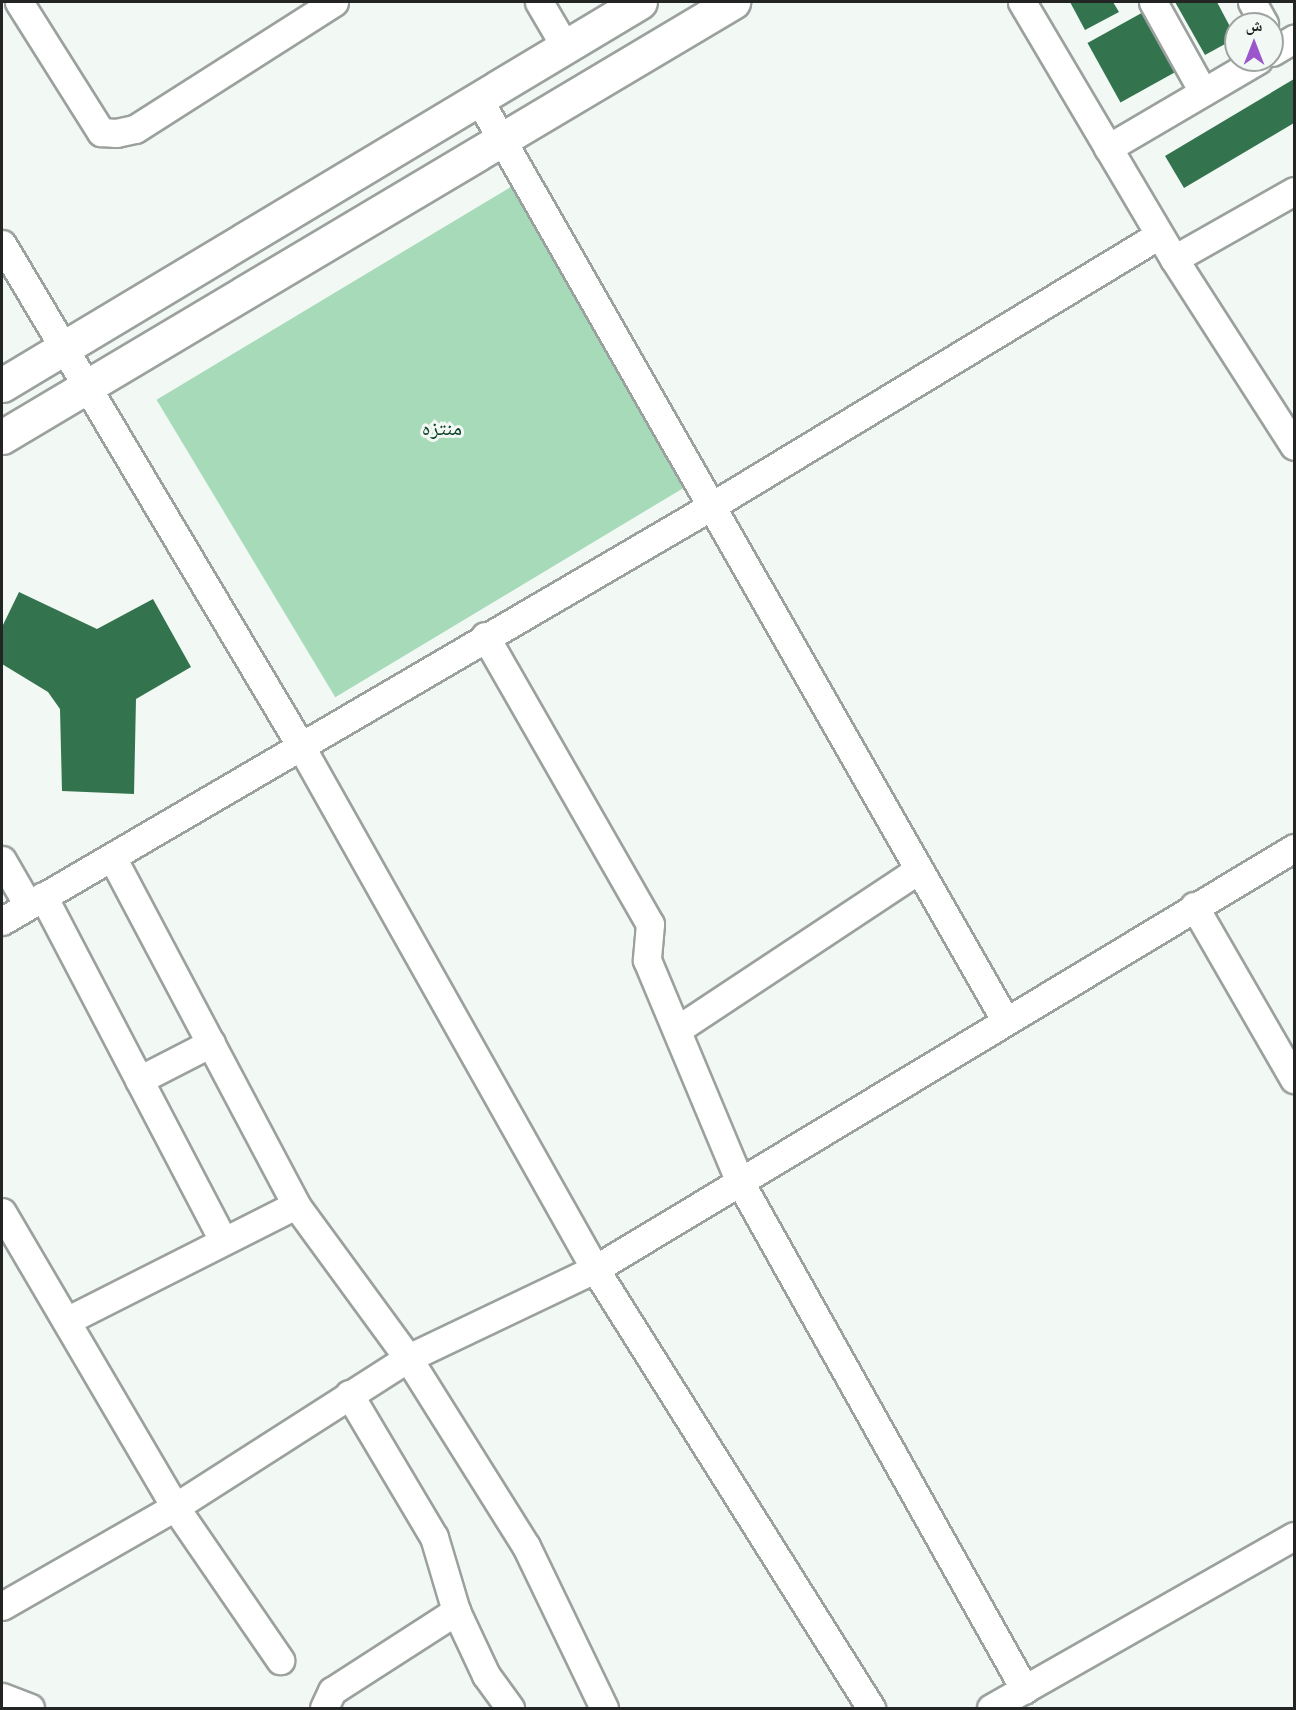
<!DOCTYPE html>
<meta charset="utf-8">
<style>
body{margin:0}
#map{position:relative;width:1296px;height:1710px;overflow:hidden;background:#f2f8f4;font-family:"Fira Sans Condensed","Noto Naskh Arabic",sans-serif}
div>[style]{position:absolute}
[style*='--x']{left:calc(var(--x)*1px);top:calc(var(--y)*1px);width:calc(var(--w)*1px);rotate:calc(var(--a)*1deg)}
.green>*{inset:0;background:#a7dab9;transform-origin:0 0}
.building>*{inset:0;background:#33744f;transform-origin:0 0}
.roads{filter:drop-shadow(2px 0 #9ba19d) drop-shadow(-2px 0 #9ba19d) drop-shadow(0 2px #9ba19d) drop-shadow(0 -2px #9ba19d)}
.minor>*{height:27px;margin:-13.5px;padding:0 13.5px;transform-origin:13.5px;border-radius:13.5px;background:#fff}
.tertiary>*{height:33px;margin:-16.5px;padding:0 16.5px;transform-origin:16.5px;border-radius:16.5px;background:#fff}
span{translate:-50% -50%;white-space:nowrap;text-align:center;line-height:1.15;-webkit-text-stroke:6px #f2f8f4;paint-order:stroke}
.park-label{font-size:21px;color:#104429}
.frame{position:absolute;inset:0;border:3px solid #232524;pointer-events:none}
.north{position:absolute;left:1224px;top:12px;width:60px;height:60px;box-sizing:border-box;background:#f2f8f4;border:2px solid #9fa4a1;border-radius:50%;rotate:0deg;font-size:16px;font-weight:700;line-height:24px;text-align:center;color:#232524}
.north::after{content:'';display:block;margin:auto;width:21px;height:27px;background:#9c56cb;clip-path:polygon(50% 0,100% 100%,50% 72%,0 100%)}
</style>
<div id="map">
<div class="green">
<div style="left:514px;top:185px;width:347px;height:417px;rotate:59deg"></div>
</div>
<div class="building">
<div style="clip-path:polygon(1070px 2px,1113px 2px,1119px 12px,1085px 30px)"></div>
<div style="clip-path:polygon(1175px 2px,1217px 2px,1236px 38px,1205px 55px)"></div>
<div style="left:1147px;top:10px;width:68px;height:68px;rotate:61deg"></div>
<div style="clip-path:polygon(1294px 79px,1294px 123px,1184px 188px,1165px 156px)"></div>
<div style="clip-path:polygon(19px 592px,97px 629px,153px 599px,191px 667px,136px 699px,134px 794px,62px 791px,60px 709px,48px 692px,2px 664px,2px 627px)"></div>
</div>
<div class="roads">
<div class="minor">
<div style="--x:19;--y:2;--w:154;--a:57.8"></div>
<div style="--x:101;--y:132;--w:15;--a:4"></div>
<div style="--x:116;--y:133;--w:19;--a:-12"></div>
<div style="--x:135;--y:129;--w:236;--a:-32.5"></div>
<div style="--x:539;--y:2;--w:53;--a:59.6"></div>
<div style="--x:1022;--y:2;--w:299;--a:59.4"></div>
<div style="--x:1174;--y:259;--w:222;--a:57.3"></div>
<div style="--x:1153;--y:2;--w:103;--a:60.9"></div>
<div style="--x:1252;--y:2;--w:25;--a:61"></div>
<div style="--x:1272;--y:52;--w:26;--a:-31"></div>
<div style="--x:478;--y:98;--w:1060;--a:60.24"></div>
<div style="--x:1108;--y:148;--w:174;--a:-30.4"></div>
<div style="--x:2;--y:244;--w:581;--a:59.24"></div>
<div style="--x:299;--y:743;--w:604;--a:60.63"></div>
<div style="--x:595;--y:1269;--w:519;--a:57.84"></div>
<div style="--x:1174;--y:259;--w:138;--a:-29.5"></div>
<div style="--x:485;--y:636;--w:332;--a:60.2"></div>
<div style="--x:650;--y:924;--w:36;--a:95"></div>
<div style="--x:647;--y:960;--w:241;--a:67.3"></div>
<div style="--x:740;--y:1182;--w:582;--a:60.71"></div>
<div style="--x:112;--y:857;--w:394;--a:62.1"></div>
<div style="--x:296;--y:1205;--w:190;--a:53.8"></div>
<div style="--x:408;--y:1358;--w:222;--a:57.9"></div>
<div style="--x:526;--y:1546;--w:180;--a:64.3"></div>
<div style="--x:2;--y:860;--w:52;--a:60"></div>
<div style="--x:43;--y:896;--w:386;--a:62.4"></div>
<div style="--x:1194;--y:906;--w:200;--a:60"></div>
<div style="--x:2;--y:921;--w:820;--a:-30.32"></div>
<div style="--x:710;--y:507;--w:525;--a:-31.21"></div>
<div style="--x:678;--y:1029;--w:288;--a:-33.5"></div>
<div style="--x:139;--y:1080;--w:81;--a:-27.2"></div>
<div style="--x:2;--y:1212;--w:342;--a:59.6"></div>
<div style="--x:175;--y:1507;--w:186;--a:55.5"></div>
<div style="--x:68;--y:1320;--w:255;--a:-26.8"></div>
<div style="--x:349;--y:1394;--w:166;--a:59.3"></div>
<div style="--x:434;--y:1537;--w:77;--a:73.4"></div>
<div style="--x:456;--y:1611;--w:71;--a:64.9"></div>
<div style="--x:486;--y:1675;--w:41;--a:54"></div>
<div style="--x:2;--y:1606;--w:199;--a:-29.8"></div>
<div style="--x:175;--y:1507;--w:277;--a:-32.6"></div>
<div style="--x:408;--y:1358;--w:207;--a:-25.5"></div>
<div style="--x:595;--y:1269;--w:816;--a:-31.06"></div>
<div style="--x:2;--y:1697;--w:30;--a:21"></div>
<div style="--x:324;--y:1708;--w:19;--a:-65"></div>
<div style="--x:332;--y:1691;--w:148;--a:-32.8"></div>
<div style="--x:991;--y:1708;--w:348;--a:-29.6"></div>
</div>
<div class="tertiary">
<div style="--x:2;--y:385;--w:744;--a:-30.98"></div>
<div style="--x:2;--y:437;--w:851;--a:-30.76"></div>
</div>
</div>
<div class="park-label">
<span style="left:442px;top:428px">منتزه</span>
</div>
<div class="frame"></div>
<div class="north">ش</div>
</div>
